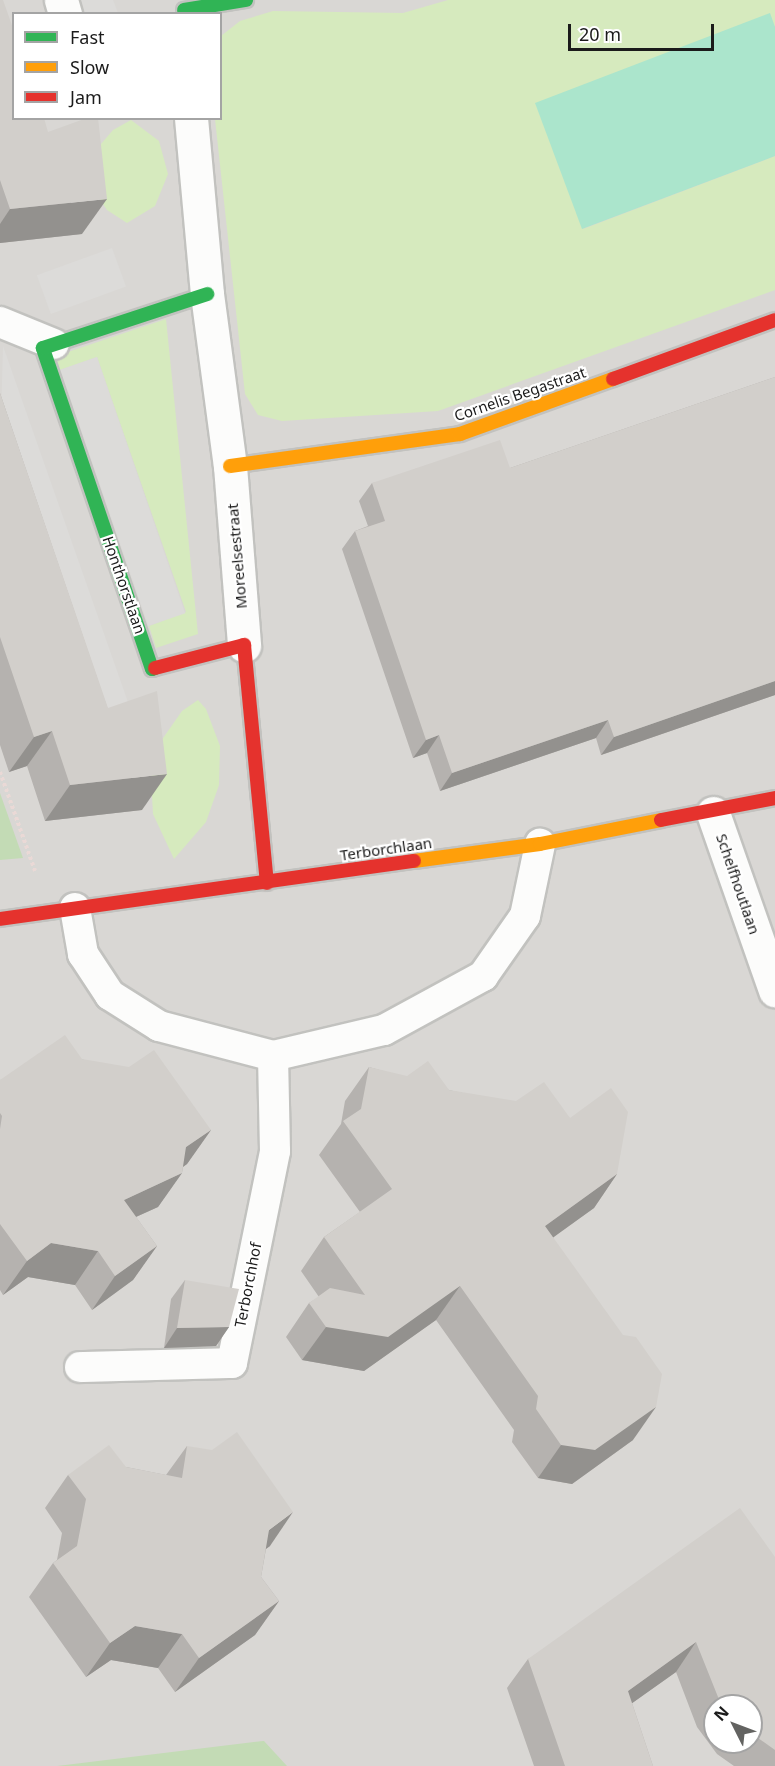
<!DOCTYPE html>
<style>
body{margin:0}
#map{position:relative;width:775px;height:1766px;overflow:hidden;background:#eae8e2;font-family:"Noto Sans",sans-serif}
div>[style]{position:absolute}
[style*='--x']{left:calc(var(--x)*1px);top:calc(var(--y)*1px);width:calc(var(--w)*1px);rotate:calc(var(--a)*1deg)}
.residential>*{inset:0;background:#d9d7d4}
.grass>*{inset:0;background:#d6eabe}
.forest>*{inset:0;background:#c3dbb5}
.pitch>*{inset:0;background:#abe5cc}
.parking>*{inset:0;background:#dcdbd9;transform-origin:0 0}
.path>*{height:4px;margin-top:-2px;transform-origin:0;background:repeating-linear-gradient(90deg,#ead9d6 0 3px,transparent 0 6px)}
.roads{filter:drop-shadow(2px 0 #c2c2bf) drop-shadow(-2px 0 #c2c2bf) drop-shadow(0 2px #c2c2bf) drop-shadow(0 -2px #c2c2bf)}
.lane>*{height:30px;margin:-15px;padding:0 15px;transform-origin:15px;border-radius:15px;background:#fcfcfb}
.street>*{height:33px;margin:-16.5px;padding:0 16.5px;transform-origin:16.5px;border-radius:16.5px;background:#fcfcfb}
.fast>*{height:14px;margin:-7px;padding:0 7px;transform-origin:7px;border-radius:7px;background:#30b455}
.slow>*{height:14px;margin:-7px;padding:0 7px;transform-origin:7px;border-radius:7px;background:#ff9f0a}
.jam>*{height:14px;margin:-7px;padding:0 7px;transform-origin:7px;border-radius:7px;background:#e5322d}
.wall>*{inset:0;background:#b5b2af}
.shaded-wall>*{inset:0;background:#93918e}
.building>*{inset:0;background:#d2cfcb}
span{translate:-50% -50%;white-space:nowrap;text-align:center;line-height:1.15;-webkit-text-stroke:4.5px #fff;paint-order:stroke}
.street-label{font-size:15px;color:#1b1b1b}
.legend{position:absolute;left:12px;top:12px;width:210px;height:108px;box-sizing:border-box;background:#fff;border:2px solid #a4a4a4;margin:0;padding:8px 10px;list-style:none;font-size:18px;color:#1b1b1b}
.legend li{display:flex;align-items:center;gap:12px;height:30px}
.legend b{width:30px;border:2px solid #a4a4a4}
.north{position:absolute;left:703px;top:1694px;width:60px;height:60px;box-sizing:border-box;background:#fff;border:2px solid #a4a4a4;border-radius:50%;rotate:312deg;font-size:16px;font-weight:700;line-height:24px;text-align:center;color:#1b1b1b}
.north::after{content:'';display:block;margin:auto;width:21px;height:27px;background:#636361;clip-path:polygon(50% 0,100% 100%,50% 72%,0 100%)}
.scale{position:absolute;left:568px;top:24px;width:146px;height:27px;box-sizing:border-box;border:3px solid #1b1b1b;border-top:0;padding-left:8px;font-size:18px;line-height:21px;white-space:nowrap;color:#1b1b1b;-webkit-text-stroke:4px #fff;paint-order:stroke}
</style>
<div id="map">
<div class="residential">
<div style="clip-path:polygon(evenodd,0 0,775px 0,775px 1766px,0 1766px,0 0,14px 14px,220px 14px,220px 118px,14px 118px,14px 14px,0 0,715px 1706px,751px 1706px,751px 1742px,715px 1742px,715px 1706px)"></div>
</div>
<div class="grass">
<div style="clip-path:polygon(448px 0,775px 0,775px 27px,770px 14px,583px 229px,775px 156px,775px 290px,438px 411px,282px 421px,258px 415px,245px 394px,215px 119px,220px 118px,221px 36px,240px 21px,273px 11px,403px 13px)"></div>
<div style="clip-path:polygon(131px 120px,159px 141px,168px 174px,155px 206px,127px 223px,107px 210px,97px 195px,101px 144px,113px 130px)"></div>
<div style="clip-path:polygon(166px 319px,198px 634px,156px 648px,149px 626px,186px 612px,97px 357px,60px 370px,56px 356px)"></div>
<div style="clip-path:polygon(198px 700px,206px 709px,220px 746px,219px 785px,206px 822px,174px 859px,153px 814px,151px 778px,161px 741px,182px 711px)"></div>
</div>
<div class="forest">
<div style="clip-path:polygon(0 793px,23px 858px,0 860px)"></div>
<div style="clip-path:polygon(264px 1741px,287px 1766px,57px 1766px,263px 1741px)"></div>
</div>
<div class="pitch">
<div style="clip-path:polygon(770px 13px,775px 27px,775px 156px,582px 229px,535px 103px)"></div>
</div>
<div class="parking">
<div style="clip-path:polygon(73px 0,113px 0,118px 13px,78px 13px)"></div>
<div style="left:112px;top:248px;width:41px;height:80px;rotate:70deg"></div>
<div style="clip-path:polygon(3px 346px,129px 705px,92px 719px,0 456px)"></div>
<div style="left:97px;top:357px;width:271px;height:39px;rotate:71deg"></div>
</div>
<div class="path">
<div style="--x:0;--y:772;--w:105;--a:70.5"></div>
</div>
<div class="roads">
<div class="lane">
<div style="--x:0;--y:322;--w:58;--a:22.2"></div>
<div style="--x:75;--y:908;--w:47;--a:80.1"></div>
<div style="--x:83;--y:954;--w:49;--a:56.6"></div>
<div style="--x:110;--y:995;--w:58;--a:32.3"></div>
<div style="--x:159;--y:1026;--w:118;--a:14.7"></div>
<div style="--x:273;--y:1056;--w:114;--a:-13.2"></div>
<div style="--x:384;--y:1030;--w:113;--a:-28.6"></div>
<div style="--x:483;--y:976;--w:73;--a:-55"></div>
<div style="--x:525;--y:916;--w:74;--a:-78.2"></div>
<div style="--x:80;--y:1367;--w:152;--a:-1.5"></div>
<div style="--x:232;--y:1363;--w:216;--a:-78.5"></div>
<div style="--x:275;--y:1151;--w:95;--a:-91.2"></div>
</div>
<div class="street">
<div style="--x:61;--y:0;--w:15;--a:74"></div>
<div style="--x:191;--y:118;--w:177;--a:84.8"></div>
<div style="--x:207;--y:294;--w:174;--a:82.4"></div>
<div style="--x:230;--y:466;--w:180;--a:85.5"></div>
<div style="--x:713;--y:813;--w:188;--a:70.7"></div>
</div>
<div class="fast">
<div style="--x:184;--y:10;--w:63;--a:-9.2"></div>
<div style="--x:155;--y:668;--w:3;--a:162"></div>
<div style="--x:152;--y:669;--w:339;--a:-108.8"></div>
<div style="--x:43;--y:348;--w:173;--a:-18.2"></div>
</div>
<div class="slow">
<div style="--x:230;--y:466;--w:232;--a:-7.9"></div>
<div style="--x:460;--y:434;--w:163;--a:-19.8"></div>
<div style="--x:414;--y:861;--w:127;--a:-7.7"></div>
<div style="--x:540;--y:844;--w:123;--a:-11.2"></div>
</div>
<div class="jam">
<div style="--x:613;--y:379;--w:172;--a:-20"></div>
<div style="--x:155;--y:668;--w:92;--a:-14.5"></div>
<div style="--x:244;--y:645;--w:239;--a:84.5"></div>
<div style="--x:661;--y:820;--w:116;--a:-10.9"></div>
<div style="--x:0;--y:919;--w:418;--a:-8"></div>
</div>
</div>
<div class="wall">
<div style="clip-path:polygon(0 0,82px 234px,0 243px)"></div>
<div style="clip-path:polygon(775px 377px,775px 695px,601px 755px,596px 738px,440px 791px,427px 753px,413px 758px,342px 549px,355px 531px,368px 526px,359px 501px,372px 483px,510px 468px)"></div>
<div style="clip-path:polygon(0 393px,142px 810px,45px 821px,27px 766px,9px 772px,0 745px)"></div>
<div style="clip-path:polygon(82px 1059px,211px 1130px,187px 1164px,183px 1167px,182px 1173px,158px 1207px,136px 1217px,157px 1246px,133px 1280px,92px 1310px,75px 1285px,28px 1277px,3px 1295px,0 1290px,0 1080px)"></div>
<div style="clip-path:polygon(369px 1067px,449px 1090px,570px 1118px,617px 1174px,594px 1208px,553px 1237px,633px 1440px,572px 1484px,538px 1478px,512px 1442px,514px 1430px,436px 1320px,364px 1371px,302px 1360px,286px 1337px,309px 1303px,319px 1297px,301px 1271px,324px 1237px,360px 1212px,319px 1155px,341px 1124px,345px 1101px)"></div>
<div style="clip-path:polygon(185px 1280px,229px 1327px,216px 1346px,164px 1348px,171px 1299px)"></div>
<div style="clip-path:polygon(187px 1446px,270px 1546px,266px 1549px,261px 1577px,279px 1601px,255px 1635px,175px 1692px,158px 1668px,111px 1660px,86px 1677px,29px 1597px,53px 1563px,57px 1560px,62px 1533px,45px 1508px,68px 1475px,126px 1467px,166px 1475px)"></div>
<div style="clip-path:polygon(evenodd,775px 1557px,775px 1766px,734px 1766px,717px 1754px,697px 1727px,676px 1672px,632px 1703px,653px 1766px,534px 1766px,507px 1688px,528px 1659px,775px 1557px,715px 1706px,751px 1706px,751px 1742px,715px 1742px,715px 1706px)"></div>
</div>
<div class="shaded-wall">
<div style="clip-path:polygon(107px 199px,82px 234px,0 243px,0 224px,10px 209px)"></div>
<div style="clip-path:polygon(775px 681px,775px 695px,601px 755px,614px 737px)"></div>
<div style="clip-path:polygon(608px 720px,596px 738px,440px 791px,452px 773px)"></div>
<div style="clip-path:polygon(52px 731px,27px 766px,9px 772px,34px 737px)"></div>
<div style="clip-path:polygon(439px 735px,427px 753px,413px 758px,426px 740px)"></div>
<div style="clip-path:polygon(167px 774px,142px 810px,45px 821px,70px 785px)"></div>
<div style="clip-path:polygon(211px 1130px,187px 1164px,163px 1181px,186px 1147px)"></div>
<div style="clip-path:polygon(182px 1173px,158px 1207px,100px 1233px,124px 1200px)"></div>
<div style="clip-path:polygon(617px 1174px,594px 1208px,522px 1260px,545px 1226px)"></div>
<div style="clip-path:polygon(51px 1243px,98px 1251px,75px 1285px,28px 1277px,3px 1295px,27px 1261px)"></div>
<div style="clip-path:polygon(157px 1246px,133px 1280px,92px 1310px,115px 1276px)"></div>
<div style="clip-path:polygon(460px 1286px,436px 1320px,364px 1371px,302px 1360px,326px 1327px)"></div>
<div style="clip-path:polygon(229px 1327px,216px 1346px,164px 1348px,177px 1328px)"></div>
<div style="clip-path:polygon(656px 1407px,633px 1440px,572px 1484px,538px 1478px,561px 1445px)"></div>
<div style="clip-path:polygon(293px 1512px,270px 1546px,246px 1563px,269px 1530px)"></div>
<div style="clip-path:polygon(279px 1601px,255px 1635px,175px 1692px,199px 1658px)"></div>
<div style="clip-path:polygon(135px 1626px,182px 1634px,158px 1668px,111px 1660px,86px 1677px,110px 1643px)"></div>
<div style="clip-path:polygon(696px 1642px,676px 1672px,607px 1721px,628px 1691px)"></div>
</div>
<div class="building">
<div style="clip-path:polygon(0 0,3px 0,14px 31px,14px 118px,44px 118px,48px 132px,87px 118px,98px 118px,107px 199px,10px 209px,0 180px)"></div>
<div style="clip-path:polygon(775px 377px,775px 681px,614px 737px,608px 720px,452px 773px,439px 735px,426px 740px,355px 531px,385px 521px,372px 483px,500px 440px,510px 468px)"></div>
<div style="clip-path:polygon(0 393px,108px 708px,157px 691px,167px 774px,70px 785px,52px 731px,34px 737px,0 637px)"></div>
<div style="clip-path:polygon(65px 1035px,82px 1059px,129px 1067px,154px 1050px,211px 1130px,186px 1147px,182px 1173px,124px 1200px,157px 1246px,115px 1276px,98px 1251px,51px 1243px,27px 1261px,0 1224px,0 1129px,2px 1116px,0 1113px,0 1080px)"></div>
<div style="clip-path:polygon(428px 1061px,449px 1090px,516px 1101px,544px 1082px,570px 1118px,611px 1088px,628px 1112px,617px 1174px,545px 1226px,623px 1335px,636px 1337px,662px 1374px,656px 1407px,595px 1450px,561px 1445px,536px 1409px,538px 1396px,460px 1286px,388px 1337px,326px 1327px,309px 1303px,330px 1288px,365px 1295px,324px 1237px,392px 1189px,343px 1121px,361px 1109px,369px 1067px,407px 1076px)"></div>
<div style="clip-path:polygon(185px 1280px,239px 1289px,229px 1327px,177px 1328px)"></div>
<div style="clip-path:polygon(237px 1432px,293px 1512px,269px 1530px,261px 1577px,279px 1601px,199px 1658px,182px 1634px,135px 1626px,110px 1643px,53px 1563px,77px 1546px,86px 1499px,68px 1475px,109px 1445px,126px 1467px,182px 1478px,187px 1446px,212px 1450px)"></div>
<div style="clip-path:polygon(740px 1508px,775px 1557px,775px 1750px,751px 1733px,751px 1706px,725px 1706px,718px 1697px,696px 1642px,628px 1691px,653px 1766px,565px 1766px,528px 1659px)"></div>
</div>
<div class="street-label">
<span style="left:520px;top:394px;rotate:-19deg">Cornelis Begastraat</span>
<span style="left:237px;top:556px;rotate:-95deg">Moreelsestraat</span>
<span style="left:124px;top:585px;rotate:71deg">Honthorstlaan</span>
<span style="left:386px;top:849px;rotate:-8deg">Terborchlaan</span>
<span style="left:738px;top:884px;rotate:71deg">Schelfhoutlaan</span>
<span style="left:248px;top:1285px;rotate:-79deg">Terborchhof</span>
</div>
<ul class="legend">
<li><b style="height:8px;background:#30b455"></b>Fast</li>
<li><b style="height:8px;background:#ff9f0a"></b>Slow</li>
<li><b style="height:8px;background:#e5322d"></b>Jam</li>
</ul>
<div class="north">N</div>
<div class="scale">20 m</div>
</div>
